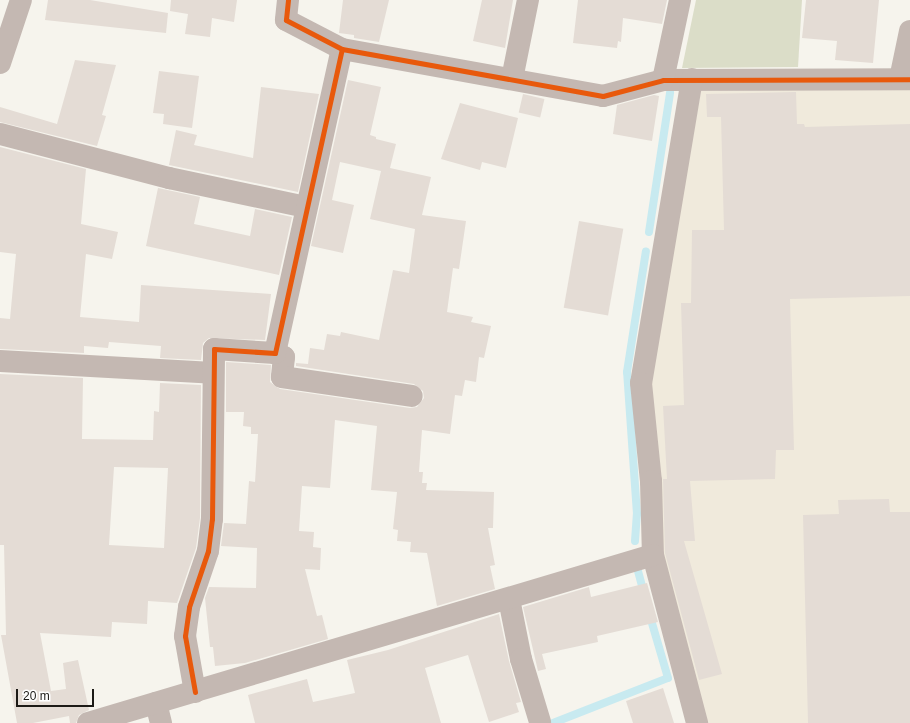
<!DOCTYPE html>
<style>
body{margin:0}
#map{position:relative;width:910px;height:723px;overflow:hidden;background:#f6f4ed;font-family:Helvetica,sans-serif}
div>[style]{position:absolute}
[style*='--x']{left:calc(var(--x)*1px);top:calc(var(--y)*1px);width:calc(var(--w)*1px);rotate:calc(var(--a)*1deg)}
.built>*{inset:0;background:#f0eadc}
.green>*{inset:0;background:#dbddc8}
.stream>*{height:8px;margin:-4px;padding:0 4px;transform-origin:4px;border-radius:4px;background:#c8eaf0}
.building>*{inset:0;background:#e4dcd5;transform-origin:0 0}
.minor>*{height:22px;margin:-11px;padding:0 11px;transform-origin:11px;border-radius:11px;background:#c4b8b2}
.cycleway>*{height:5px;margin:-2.5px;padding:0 2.5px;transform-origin:2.5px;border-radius:2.5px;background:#e8590c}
span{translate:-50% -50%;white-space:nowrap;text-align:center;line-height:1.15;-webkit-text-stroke:3px #fff;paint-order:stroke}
.scale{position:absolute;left:16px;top:689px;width:78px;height:18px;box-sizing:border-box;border:2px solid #1c1a16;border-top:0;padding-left:5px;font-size:12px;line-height:14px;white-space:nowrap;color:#1c1a16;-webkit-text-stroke:3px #fff;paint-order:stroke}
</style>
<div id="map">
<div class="built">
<div style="clip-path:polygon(910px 88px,910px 723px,707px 723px,662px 556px,649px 384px,701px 91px)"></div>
</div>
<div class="green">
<div style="clip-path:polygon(696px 0,802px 0,798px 67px,682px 68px)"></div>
</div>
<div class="stream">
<div style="--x:649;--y:232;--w:141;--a:-81.4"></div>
<div style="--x:635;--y:541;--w:27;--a:-86"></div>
<div style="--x:637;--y:514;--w:142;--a:-94"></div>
<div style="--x:627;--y:372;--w:122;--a:-81.1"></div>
<div style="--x:638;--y:571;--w:24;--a:75"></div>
<div style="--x:553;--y:723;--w:123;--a:-21.4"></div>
<div style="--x:668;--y:678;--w:68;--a:-106.3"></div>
</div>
<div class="building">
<div style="clip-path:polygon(48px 0,90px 0,168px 13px,166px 33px,45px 20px)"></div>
<div style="clip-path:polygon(171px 0,237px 0,234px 22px,212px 18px,210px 37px,185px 34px,188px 14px,170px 11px)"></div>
<div style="clip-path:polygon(343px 0,389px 0,379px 42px,354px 38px,354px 35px,339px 33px)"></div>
<div style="clip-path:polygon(482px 0,513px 0,505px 48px,473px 41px)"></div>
<div style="clip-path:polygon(578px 0,667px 0,662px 24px,623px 18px,621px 42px,618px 41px,617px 48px,573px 43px)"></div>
<div style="clip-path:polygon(806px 0,879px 0,873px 63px,835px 60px,837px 41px,802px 38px)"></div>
<div style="clip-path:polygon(75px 60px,116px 65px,102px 115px,106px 116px,97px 146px,0 122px,0 107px,57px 124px)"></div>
<div style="clip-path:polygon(159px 71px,199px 76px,192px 128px,163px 124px,164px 114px,153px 113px)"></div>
<div style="clip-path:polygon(348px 80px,381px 87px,370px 135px,376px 137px,376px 139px,396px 144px,390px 168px,431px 177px,422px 215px,466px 221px,459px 269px,453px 268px,447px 312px,473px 317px,471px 322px,491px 326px,484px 358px,479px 357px,476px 382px,465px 380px,462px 396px,455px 395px,450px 434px,422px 430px,419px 472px,423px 472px,422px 483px,427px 483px,426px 490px,494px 492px,493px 528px,488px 528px,495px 565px,490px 566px,495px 589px,437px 606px,427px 553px,410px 552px,411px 542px,397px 541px,398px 530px,393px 529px,397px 492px,371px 490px,377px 426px,335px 420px,330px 488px,302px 486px,299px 531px,314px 532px,313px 547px,321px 548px,320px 570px,305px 569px,317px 616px,322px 615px,328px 639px,245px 663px,215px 666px,213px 647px,210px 647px,205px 598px,209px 587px,256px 588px,257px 548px,221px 546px,224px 523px,246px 524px,249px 481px,255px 482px,258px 434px,251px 434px,251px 427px,243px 426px,244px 412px,226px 412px,226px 362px,271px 365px,270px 382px,280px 389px,410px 408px,417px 407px,424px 398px,423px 391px,414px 384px,296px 366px,296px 363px,308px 364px,310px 348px,324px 350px,327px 334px,340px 336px,341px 332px,379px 340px,393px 270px,409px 273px,415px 229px,370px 219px,381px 171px,340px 162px,332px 200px,354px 205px,343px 253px,311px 246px)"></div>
<div style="clip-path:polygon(261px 87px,319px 94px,298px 192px,169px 165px,176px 130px,197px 135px,194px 145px,253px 158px)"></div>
<div style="clip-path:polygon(796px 92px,797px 124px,804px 124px,805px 127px,910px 124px,910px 296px,790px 299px,794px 450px,776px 450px,775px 479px,690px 481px,695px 541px,684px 541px,722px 674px,699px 680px,665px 553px,663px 479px,667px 479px,663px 406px,684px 405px,681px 303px,691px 303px,692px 230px,724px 230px,721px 117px,707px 117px,706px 94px)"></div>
<div style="left:523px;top:94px;width:22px;height:19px;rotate:13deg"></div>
<div style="clip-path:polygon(654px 95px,659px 96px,652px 141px,613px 134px,617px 105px)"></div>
<div style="clip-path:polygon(460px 103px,518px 118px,506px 168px,482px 162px,480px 170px,441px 159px)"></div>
<div style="clip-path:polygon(0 147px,86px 169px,81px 224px,118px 232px,112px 259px,86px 254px,80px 317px,139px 322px,141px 285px,271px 294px,265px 340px,209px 338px,203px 343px,201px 360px,160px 358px,161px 346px,109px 342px,108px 348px,84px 346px,84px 353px,0 349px,0 318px,10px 319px,16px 254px,0 252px)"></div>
<div style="clip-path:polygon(158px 188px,200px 197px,194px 224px,250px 236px,255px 209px,292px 217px,279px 275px,146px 246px)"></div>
<div style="left:579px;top:221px;width:45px;height:88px;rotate:10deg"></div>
<div style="clip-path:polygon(evenodd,0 374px,83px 378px,82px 439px,153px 440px,154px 411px,159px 412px,160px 383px,201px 385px,200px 518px,196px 548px,177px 603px,148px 601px,147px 624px,112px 622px,111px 637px,40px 633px,51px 691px,66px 689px,63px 663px,78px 660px,89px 710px,79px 715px,76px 723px,70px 723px,69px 716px,33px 723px,17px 723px,1px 635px,6px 635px,4px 545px,0 545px,0 374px,114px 467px,168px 468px,164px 548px,109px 545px,114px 467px)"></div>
<div style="clip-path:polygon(889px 499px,890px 512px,910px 512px,910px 723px,808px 723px,803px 515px,839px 514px,838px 500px)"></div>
<div style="clip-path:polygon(647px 583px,658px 622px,597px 636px,598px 642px,542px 654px,546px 669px,538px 671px,523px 607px,589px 587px,591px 597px)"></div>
<div style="clip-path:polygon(499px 614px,509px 661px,521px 702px,516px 703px,519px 712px,489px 722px,468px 655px,425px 668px,441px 723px,255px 723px,248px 695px,307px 679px,313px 702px,355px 693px,347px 660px,388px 650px)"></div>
<div style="clip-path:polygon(663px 688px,674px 723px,633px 723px,626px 701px)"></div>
</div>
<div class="minor">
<div style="--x:288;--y:0;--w:20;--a:96"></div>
<div style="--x:286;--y:20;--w:63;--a:27.4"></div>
<div style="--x:342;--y:49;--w:265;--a:10.2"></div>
<div style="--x:603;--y:96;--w:62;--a:-14.9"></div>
<div style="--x:663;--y:80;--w:247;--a:-0.2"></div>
<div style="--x:0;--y:63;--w:66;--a:-71.6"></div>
<div style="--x:512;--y:79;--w:81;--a:-78.6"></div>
<div style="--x:692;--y:79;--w:308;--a:99.5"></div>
<div style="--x:641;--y:383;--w:99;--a:84.2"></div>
<div style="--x:651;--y:481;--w:74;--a:88.5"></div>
<div style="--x:653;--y:555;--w:174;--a:75.3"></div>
<div style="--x:900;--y:79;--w:49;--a:-78.2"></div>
<div style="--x:663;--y:80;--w:82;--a:-78"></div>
<div style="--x:0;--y:134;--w:175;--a:14.6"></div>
<div style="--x:169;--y:178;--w:140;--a:12"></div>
<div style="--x:275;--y:353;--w:10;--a:24"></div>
<div style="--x:284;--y:357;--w:20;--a:96"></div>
<div style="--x:282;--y:377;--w:131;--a:8.3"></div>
<div style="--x:0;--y:361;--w:213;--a:3.2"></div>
<div style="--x:509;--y:599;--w:61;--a:78.7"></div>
<div style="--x:521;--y:659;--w:66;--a:73.2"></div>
<div style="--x:195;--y:692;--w:57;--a:-100.1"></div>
<div style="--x:185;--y:636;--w:29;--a:-82"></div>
<div style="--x:189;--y:607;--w:59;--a:-71.3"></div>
<div style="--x:208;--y:551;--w:32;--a:-83"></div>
<div style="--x:212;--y:519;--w:170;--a:-89.3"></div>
<div style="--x:214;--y:349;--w:61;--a:3.8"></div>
<div style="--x:275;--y:353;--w:311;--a:-77.6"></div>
<div style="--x:156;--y:703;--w:21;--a:76"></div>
<div style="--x:88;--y:723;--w:589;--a:-16.56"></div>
</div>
<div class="cycleway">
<div style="--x:288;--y:0;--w:20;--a:96"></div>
<div style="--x:286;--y:20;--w:63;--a:27.4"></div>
<div style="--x:342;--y:49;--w:265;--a:10.2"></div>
<div style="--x:603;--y:96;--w:62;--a:-14.9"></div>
<div style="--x:663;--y:80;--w:247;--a:-0.2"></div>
<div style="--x:195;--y:692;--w:57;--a:-100.1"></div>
<div style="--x:185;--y:636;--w:29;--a:-82"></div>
<div style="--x:189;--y:607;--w:59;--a:-71.3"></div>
<div style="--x:208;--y:551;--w:32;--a:-83"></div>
<div style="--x:212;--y:519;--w:170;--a:-89.3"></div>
<div style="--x:214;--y:349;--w:61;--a:3.8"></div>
<div style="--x:275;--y:353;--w:311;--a:-77.6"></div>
</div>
<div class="scale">20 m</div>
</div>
